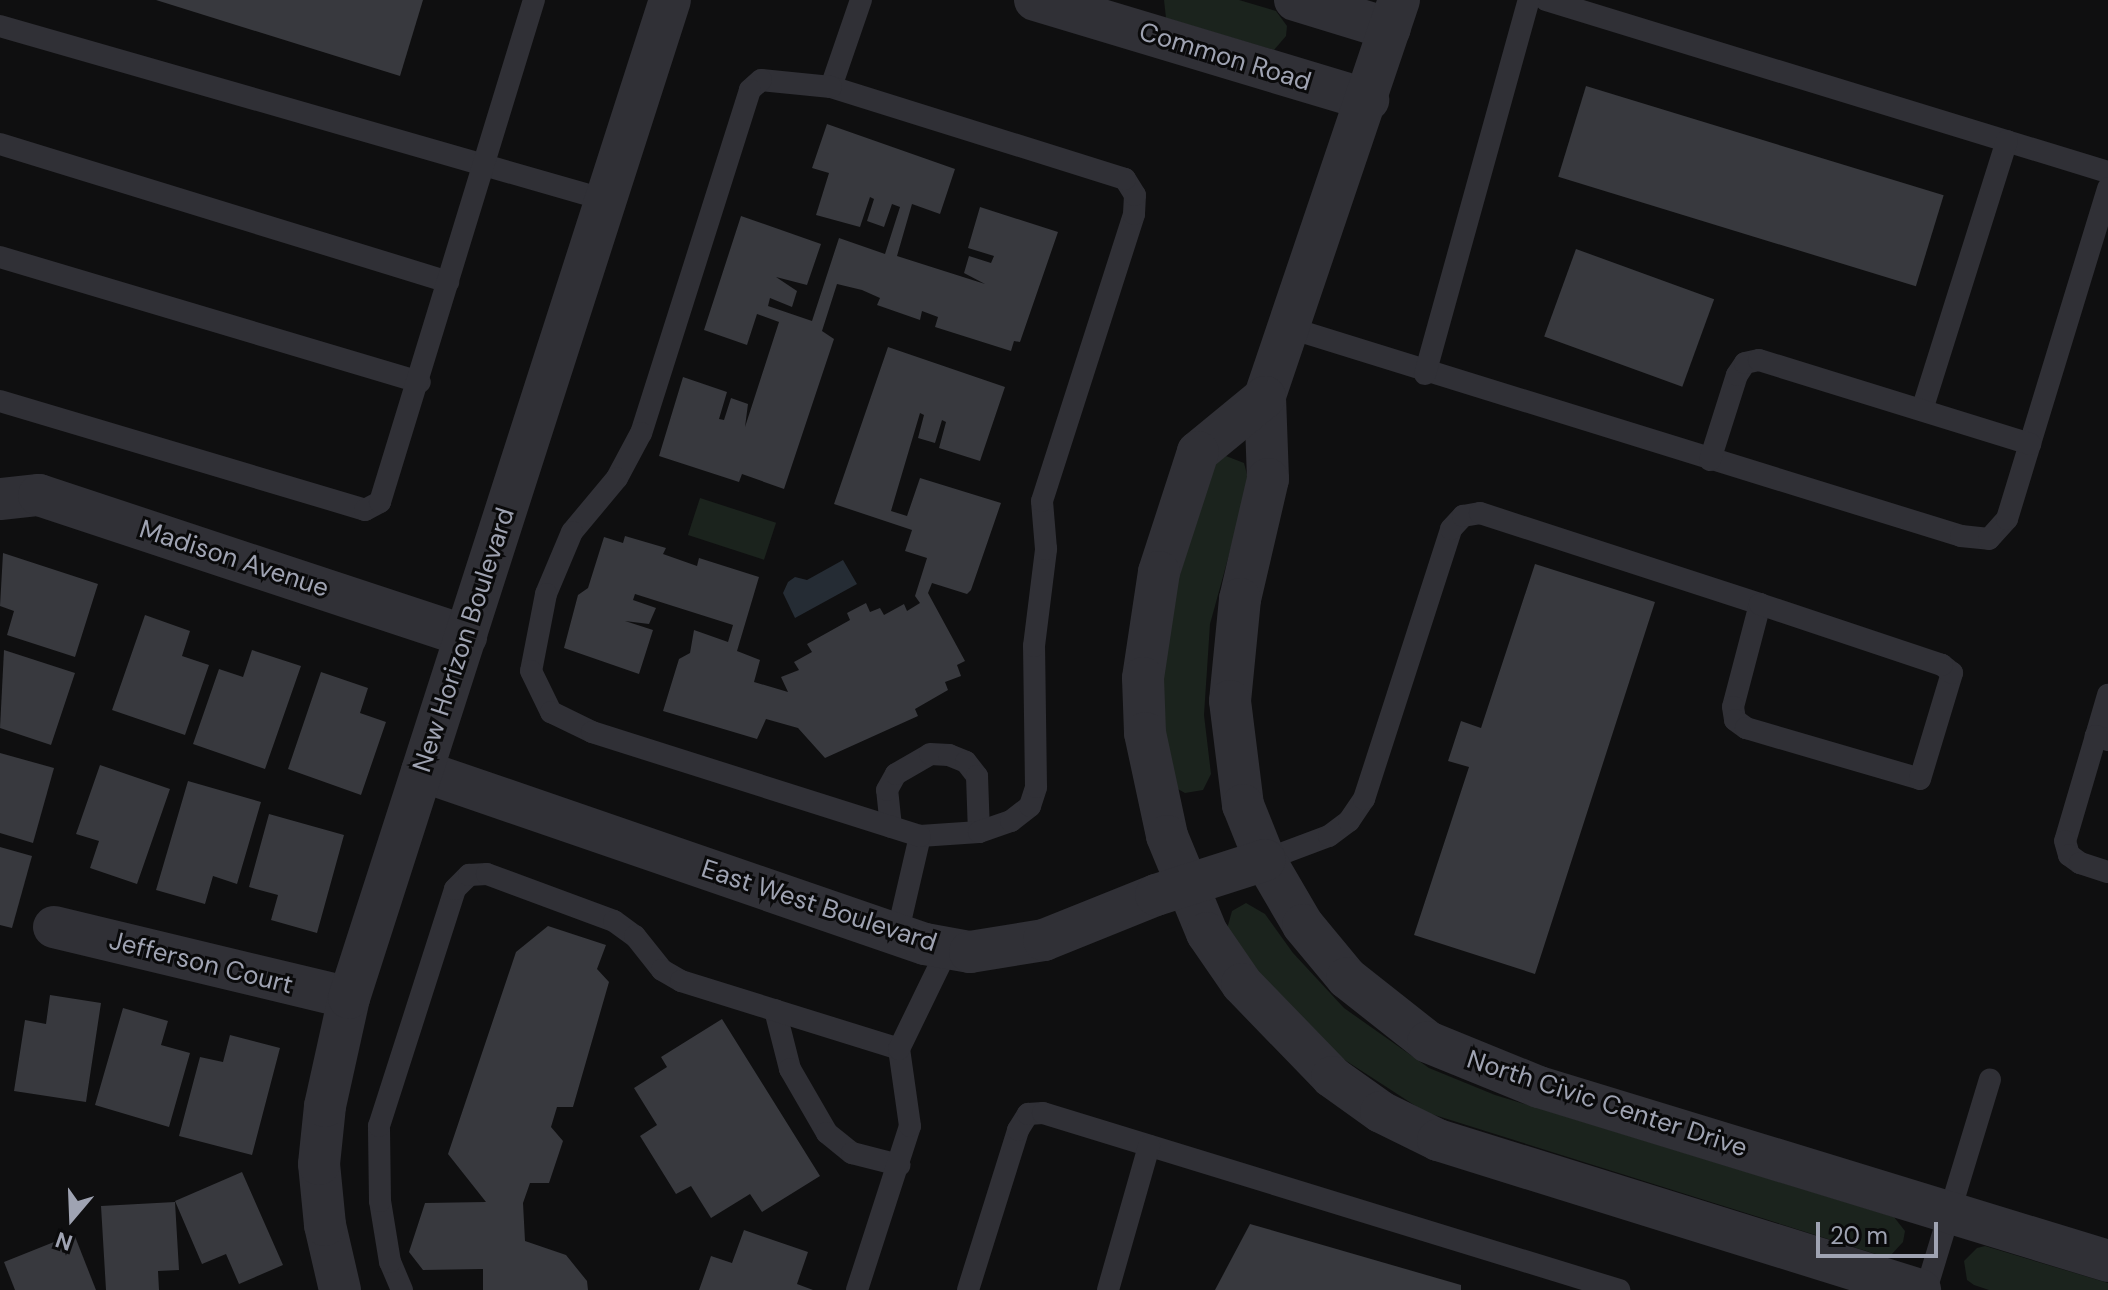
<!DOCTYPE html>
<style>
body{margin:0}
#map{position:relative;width:2108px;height:1290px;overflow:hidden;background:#0f0f10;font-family:"DM Sans",sans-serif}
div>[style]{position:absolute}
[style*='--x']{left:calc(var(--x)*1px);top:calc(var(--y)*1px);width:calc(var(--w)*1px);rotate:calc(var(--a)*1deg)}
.green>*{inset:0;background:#1b231d;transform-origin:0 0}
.water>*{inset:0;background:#252c34}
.building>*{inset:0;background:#38393e;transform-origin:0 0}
.lane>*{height:22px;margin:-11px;padding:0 11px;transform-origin:11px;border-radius:11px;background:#303036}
.street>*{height:42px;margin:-21px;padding:0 21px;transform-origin:21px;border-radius:21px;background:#303036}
span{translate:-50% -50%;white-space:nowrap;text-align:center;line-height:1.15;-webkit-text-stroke:6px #0a0a0b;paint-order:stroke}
.street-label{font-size:26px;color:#9fa3b2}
.north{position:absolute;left:32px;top:1178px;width:80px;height:80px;-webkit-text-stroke:6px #0a0a0b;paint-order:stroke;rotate:199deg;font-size:22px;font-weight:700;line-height:32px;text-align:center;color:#9fa3b2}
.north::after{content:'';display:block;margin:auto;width:28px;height:36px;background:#9fa3b2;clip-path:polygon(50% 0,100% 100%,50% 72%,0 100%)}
.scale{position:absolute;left:1816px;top:1222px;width:122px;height:36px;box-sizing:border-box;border:4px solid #9fa3b2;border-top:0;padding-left:10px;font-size:24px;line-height:28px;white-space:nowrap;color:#9fa3b2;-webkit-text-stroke:6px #0a0a0b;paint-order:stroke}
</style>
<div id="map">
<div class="green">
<div style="clip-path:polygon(1164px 0,1239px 0,1276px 11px,1287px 26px,1286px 36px,1274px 50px,1166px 18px)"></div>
<div style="clip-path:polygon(1226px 456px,1244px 463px,1249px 482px,1210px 624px,1204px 715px,1211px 774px,1203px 790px,1185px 793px,1176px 788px,1166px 755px,1162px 682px,1171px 604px,1212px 466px)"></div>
<div style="left:700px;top:498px;width:80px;height:39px;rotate:18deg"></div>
<div style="clip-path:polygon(1246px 903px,1265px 914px,1293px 953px,1344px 1008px,1429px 1068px,1495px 1095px,1894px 1217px,1905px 1231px,1903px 1242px,1891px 1255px,1882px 1256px,1425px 1112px,1334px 1053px,1278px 1000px,1227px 929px,1232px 911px)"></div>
<div style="clip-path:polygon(1985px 1246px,2108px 1283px,2108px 1290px,1989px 1290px,1974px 1285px,1967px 1280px,1964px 1261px,1977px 1248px)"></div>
</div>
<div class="water">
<div style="clip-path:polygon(843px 560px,857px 584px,795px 618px,783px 593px,788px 582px,795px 577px,807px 580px)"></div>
</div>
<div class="building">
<div style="clip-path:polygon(156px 0,423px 0,400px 76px)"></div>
<div style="left:1586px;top:86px;width:374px;height:95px;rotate:17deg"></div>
<div style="clip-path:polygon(827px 124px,955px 169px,940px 214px,912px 204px,897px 256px,985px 284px,964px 273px,969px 256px,991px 263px,994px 256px,968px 248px,980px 207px,1058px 232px,1020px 342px,1014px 341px,1011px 351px,935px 327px,938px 317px,922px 311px,920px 320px,877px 305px,880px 298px,862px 290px,837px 284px,822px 331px,834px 339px,784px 489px,742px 474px,739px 482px,659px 456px,683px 377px,727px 392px,719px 419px,724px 420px,731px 398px,748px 404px,745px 427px,779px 322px,757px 314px,747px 345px,704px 330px,741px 216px,821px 244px,807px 285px,776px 277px,797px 291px,792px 307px,770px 298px,768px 306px,812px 321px,839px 238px,885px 254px,900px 207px,892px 204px,884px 227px,867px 221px,874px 199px,870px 197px,860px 227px,816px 215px,829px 173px,812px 168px)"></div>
<div style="left:1576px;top:249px;width:147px;height:93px;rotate:20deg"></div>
<div style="clip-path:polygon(888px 347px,1005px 387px,980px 461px,939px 448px,946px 422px,942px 420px,935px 443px,918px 438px,924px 415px,920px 413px,891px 511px,907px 516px,920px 478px,1001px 503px,971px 590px,967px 594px,932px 583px,928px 593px,965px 661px,957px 665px,961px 676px,945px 682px,948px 690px,915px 709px,918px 716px,825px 758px,798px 728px,766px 719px,757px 739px,663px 711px,679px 659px,690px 653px,694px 630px,728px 642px,733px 625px,635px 594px,633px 600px,656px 608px,649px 624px,625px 621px,653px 630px,639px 674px,564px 648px,578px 595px,588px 588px,604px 537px,623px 543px,625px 536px,666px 548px,663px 554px,697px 566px,699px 558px,759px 577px,737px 651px,760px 660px,754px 682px,788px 692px,781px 677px,799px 670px,794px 662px,812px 652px,807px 644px,850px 620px,847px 613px,866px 603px,870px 612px,880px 608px,884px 615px,904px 604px,907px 611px,920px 603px,915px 596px,927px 558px,905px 551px,912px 530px,834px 504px)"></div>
<div style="clip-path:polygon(3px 553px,98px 584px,75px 657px,7px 635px,14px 611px,0 606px)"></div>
<div style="clip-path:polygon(1535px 564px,1655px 602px,1535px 974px,1414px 935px,1469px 767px,1448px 761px,1461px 721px,1481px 728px)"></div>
<div style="clip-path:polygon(145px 615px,190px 631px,182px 656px,209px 665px,185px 735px,112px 710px)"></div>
<div style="clip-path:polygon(4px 650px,75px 673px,51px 745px,0 728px)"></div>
<div style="clip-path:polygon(252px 650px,301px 666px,265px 769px,193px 744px,219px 669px,243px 677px)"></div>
<div style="clip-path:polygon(321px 672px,368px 688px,360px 713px,386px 722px,361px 795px,288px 769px)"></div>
<div style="clip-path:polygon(0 753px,54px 768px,33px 843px,0 833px)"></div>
<div style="clip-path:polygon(100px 765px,170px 789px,137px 884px,90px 868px,99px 841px,76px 834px)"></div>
<div style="clip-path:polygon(188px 781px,261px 802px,237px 884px,213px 876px,205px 904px,156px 890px)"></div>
<div style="clip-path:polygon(269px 814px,344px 835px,317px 933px,271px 920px,278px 895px,249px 887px)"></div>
<div style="clip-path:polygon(0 847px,32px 856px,12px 928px,0 925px)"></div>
<div style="clip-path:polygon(548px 926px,606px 945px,597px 969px,609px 982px,573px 1107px,557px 1107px,551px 1127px,563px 1141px,549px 1183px,530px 1183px,523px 1203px,525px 1241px,566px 1255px,587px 1281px,588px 1290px,483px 1290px,483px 1269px,423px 1270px,409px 1252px,425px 1203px,486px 1202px,448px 1154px,516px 952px)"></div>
<div style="clip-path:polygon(50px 995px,101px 1003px,86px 1102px,14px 1091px,25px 1020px,46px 1024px)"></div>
<div style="clip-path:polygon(123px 1008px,168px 1021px,161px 1045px,190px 1053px,169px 1127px,95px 1105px)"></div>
<div style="clip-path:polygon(722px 1019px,820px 1176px,762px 1212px,750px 1194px,711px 1218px,691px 1186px,676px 1194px,640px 1136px,657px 1125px,634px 1088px,667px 1067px,661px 1057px)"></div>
<div style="clip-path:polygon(230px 1035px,280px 1048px,252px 1155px,179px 1136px,200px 1057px,223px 1062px)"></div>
<div style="clip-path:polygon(242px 1172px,283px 1265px,239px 1284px,226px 1254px,202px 1264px,175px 1201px)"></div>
<div style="clip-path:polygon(175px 1202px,179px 1270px,158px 1271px,159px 1290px,106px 1290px,101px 1206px)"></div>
<div style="clip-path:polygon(1250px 1224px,1461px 1285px,1461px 1290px,1215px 1290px)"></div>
<div style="clip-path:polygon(744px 1230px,808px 1252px,797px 1284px,813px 1290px,699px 1290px,711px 1256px,732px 1263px)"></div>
<div style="clip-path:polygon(74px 1234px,96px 1290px,15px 1290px,4px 1262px)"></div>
</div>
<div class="lane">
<div style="--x:1546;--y:0;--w:588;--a:17.02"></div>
<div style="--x:0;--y:26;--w:630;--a:16.02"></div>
<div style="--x:831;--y:87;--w:92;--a:-71"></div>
<div style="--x:0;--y:144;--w:469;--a:17.1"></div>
<div style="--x:0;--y:257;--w:438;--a:16.6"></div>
<div style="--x:1290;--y:328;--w:702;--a:17.22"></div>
<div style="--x:1961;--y:536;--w:28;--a:6"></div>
<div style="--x:1989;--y:539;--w:27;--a:-48"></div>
<div style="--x:2007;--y:519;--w:346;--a:-73"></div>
<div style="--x:1425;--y:374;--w:388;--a:-74.5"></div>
<div style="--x:0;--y:401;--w:381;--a:16.6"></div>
<div style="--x:365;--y:510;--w:17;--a:-28"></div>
<div style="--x:380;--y:502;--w:525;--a:-72.95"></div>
<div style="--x:1922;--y:410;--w:282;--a:-72.5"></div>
<div style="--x:1710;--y:460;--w:89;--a:-72.4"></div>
<div style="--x:1737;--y:375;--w:14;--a:-56"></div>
<div style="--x:1745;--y:363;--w:14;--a:-12"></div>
<div style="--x:1759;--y:360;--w:284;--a:17.2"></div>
<div style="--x:2096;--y:736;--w:43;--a:-73.7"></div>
<div style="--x:2108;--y:740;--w:13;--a:-162"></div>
<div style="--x:2096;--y:736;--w:109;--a:106.4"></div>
<div style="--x:2065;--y:841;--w:15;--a:74"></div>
<div style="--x:2069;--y:855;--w:14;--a:36"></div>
<div style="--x:2080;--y:863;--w:29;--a:18"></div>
<div style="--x:891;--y:827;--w:37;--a:-96"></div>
<div style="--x:887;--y:790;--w:18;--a:-61"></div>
<div style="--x:896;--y:774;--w:39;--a:-30"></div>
<div style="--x:930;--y:754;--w:19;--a:3"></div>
<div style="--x:949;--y:755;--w:18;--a:22"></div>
<div style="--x:966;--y:762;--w:18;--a:52"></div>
<div style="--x:977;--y:776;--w:56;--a:88"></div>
<div style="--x:1265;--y:860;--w:68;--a:-20.6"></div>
<div style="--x:1329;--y:836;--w:25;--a:-37"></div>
<div style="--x:1349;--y:821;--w:27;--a:-56"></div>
<div style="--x:1364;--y:799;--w:284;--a:-72.1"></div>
<div style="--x:1451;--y:529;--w:18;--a:-47"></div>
<div style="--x:1463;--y:516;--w:17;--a:-10"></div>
<div style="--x:1480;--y:513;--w:294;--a:18"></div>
<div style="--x:1760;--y:604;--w:106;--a:104.7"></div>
<div style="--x:1733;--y:707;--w:13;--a:81"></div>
<div style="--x:1735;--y:720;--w:14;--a:36"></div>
<div style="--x:1746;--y:728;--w:181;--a:16.3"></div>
<div style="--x:1920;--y:779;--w:111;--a:-73.2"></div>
<div style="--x:1952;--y:673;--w:13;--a:-141"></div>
<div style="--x:1942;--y:665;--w:192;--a:-161.5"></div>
<div style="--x:897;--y:935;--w:102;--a:-76.9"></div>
<div style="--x:920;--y:836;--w:59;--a:-3.9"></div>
<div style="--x:979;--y:832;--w:34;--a:-19"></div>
<div style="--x:1011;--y:821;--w:24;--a:-38"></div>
<div style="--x:1030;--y:806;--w:20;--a:-72"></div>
<div style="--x:1036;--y:787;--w:141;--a:-90.8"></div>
<div style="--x:1034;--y:646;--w:98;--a:-82.9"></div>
<div style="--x:1046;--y:549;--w:48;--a:-94.8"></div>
<div style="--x:1042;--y:501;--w:301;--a:-72.2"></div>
<div style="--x:1134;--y:214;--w:19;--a:-87"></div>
<div style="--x:1135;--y:195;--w:19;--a:-122"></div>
<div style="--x:1125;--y:179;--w:308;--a:-162.6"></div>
<div style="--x:831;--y:87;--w:70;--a:-174.3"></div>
<div style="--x:761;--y:80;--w:15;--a:138"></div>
<div style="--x:750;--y:90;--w:360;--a:107.6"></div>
<div style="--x:641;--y:433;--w:51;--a:118.1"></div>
<div style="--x:617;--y:478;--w:70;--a:129.8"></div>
<div style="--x:572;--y:532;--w:67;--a:112.8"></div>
<div style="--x:546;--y:594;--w:78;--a:101"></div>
<div style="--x:531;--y:671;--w:46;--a:64"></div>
<div style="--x:551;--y:712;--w:46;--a:26"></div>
<div style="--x:592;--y:732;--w:344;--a:17.6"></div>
<div style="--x:775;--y:1010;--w:61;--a:75.7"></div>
<div style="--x:790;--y:1069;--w:74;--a:60"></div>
<div style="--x:827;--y:1133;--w:32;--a:39"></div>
<div style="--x:852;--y:1153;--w:49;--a:14.3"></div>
<div style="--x:402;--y:1290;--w:30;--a:-113"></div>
<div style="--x:390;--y:1262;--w:62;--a:-99.3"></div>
<div style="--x:380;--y:1201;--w:75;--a:-90.8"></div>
<div style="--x:379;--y:1126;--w:249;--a:-72.2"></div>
<div style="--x:455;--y:889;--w:20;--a:-45"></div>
<div style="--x:469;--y:875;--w:18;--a:-3"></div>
<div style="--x:487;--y:874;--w:135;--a:20.3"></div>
<div style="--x:614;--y:921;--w:26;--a:36"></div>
<div style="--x:635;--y:936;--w:43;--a:51.5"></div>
<div style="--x:662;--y:970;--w:22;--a:30"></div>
<div style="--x:681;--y:981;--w:228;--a:17.3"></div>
<div style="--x:857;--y:1290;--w:172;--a:-72.1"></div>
<div style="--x:910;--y:1126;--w:78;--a:-98.1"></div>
<div style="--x:899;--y:1049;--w:112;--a:-64.1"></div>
<div style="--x:968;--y:1290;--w:168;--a:-72.6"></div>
<div style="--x:1018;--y:1130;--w:19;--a:-58"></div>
<div style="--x:1028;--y:1114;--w:15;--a:-4"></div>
<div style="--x:1043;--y:1113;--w:603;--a:17.08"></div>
<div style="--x:1108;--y:1290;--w:150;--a:-74.1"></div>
<div style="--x:1926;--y:1290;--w:220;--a:-73.1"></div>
</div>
<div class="street">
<div style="--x:1035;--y:0;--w:348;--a:16.7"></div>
<div style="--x:1295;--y:0;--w:99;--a:17"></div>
<div style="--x:1399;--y:0;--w:419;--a:108.7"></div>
<div style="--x:1265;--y:397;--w:82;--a:87.9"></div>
<div style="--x:1268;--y:479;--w:123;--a:103.1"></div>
<div style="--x:1240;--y:599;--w:102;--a:95.6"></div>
<div style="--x:1230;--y:701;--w:105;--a:82.9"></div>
<div style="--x:1243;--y:805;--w:59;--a:68.2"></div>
<div style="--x:1265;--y:860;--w:75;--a:59.7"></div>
<div style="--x:1303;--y:925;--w:69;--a:50.3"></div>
<div style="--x:1347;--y:978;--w:103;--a:38.3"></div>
<div style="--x:1428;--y:1042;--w:120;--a:22.1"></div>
<div style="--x:1539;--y:1087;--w:595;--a:17"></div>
<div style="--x:1265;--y:397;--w:87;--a:140.6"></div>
<div style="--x:1198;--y:452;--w:126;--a:108"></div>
<div style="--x:1159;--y:572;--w:107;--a:98.6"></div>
<div style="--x:1143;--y:678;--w:55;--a:87.9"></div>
<div style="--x:1145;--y:733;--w:105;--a:77.9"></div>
<div style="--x:1167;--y:836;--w:105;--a:67.6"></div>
<div style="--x:1207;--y:933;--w:62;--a:55.5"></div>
<div style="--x:1242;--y:984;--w:129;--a:45.9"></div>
<div style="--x:1332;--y:1077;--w:60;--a:35.5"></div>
<div style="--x:1381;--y:1112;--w:64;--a:26.2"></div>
<div style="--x:1438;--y:1140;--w:505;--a:17.29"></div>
<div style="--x:0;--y:499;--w:39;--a:-6"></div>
<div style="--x:39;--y:495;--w:450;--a:18.3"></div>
<div style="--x:422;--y:771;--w:532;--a:18.98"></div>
<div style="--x:925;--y:944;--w:46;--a:10.1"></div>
<div style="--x:970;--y:952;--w:75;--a:-9.2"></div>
<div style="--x:1044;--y:940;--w:121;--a:-21.9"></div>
<div style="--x:1156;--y:895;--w:114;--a:-17.8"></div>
<div style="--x:54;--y:927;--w:303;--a:13.5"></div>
<div style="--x:340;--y:1290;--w:67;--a:-103"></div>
<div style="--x:325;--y:1225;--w:61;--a:-95.6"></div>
<div style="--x:319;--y:1164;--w:58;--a:-84.1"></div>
<div style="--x:325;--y:1106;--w:111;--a:-77.5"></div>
<div style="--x:349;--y:998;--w:1048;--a:-72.17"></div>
</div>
<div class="street-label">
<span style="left:1225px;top:57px;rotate:17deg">Common Road</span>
<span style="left:234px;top:559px;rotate:18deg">Madison Avenue</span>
<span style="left:464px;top:640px;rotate:-72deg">New Horizon Boulevard</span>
<span style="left:819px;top:906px;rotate:18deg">East West Boulevard</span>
<span style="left:201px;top:963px;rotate:14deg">Jefferson Court</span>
<span style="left:1607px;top:1104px;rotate:18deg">North Civic Center Drive</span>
</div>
<div class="north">N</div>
<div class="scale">20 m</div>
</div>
